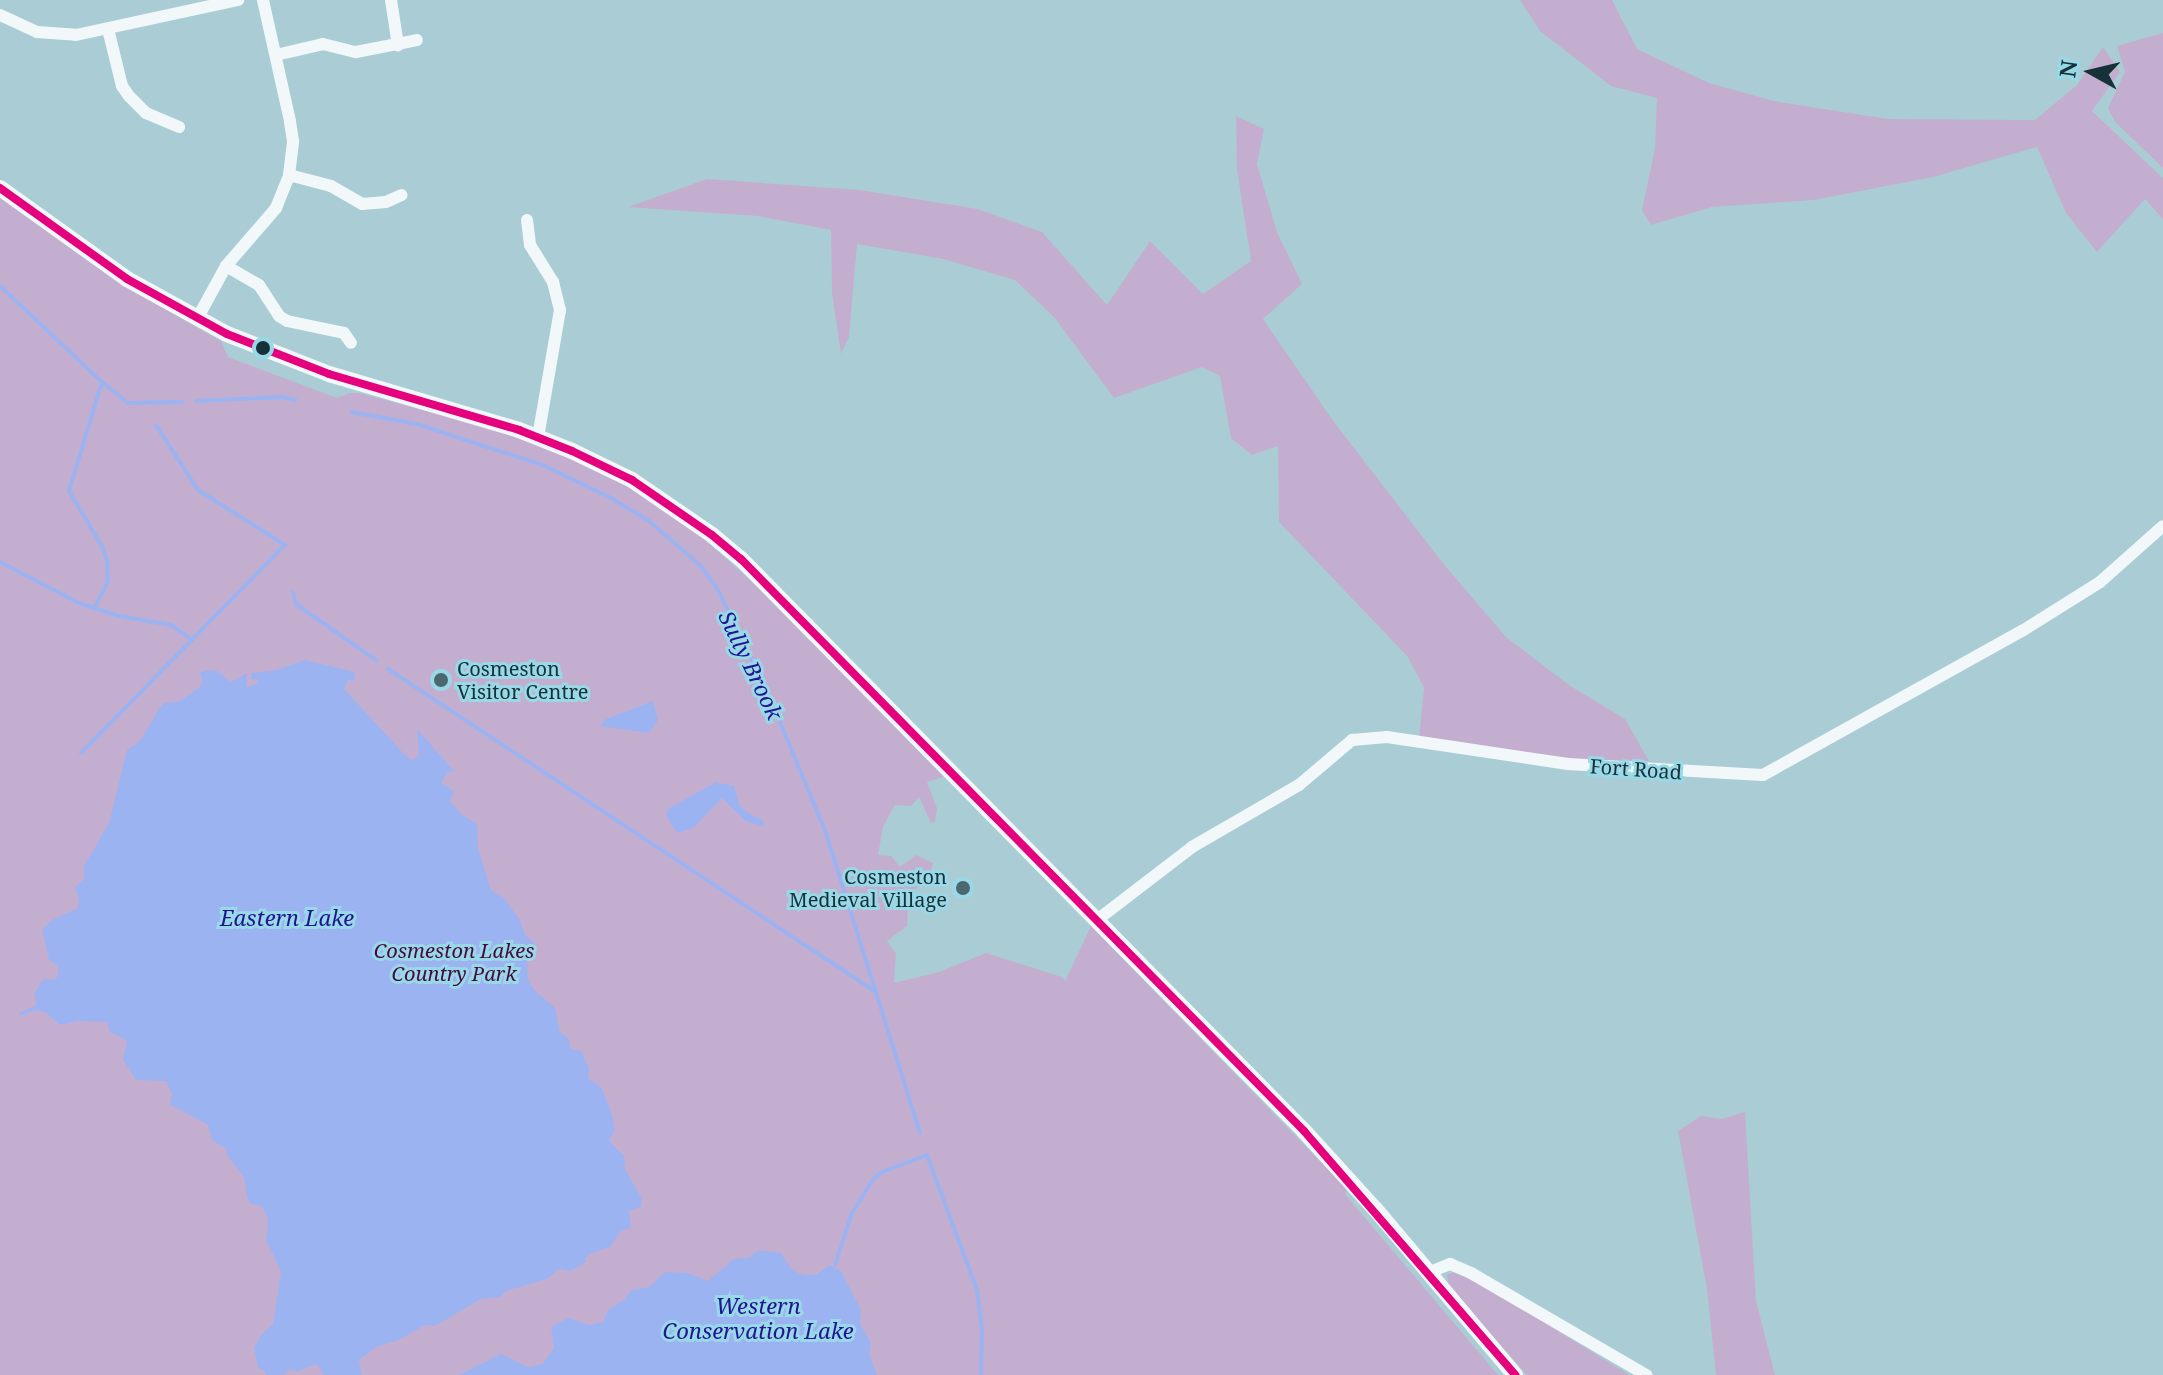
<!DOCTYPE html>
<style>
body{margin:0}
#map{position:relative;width:2163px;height:1375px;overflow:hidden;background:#aacdd5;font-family:"Noto Serif",serif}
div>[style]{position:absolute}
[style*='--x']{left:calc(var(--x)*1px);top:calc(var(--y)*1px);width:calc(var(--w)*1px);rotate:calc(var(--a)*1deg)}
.green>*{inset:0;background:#c4aed0}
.water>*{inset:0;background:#9cb3f2}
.stream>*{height:4px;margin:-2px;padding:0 2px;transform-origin:2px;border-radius:2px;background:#9cb3f2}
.minor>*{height:12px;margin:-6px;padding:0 6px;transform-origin:6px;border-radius:6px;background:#f2f8f9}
.major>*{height:16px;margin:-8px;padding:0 8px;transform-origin:8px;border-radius:8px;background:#f2f8f9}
.bus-1>*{height:8px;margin:-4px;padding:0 4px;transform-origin:4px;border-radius:4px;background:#e5007d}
.dots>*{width:22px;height:22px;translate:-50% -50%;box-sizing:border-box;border:4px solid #98d8e7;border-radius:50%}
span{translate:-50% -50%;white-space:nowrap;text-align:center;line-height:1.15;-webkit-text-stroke:6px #98d8e7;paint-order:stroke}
.poi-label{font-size:20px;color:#163137}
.left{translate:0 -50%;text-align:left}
.right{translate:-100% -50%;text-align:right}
.street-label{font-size:20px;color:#163137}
.park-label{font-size:20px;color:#480940;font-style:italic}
.water-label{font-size:22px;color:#221492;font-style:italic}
.north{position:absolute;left:2051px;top:32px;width:80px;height:80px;-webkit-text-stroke:6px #98d8e7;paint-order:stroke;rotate:278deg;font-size:22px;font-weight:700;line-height:32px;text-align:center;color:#163137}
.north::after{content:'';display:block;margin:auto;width:28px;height:36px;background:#163137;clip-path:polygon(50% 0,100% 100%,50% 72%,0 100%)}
</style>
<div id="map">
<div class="green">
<div style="clip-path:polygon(1520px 0,1612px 0,1637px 49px,1709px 83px,1774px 101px,1888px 119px,2035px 120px,2077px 85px,2103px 47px,2120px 72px,2092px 111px,2163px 178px,2163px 219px,2145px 199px,2097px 252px,2066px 213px,2037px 147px,1933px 177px,1814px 200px,1712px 207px,1651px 225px,1642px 210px,1655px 148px,1657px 98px,1611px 86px,1540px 31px)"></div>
<div style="clip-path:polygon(2163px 33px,2163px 168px,2115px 122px,2108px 108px,2125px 72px,2117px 46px)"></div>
<div style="clip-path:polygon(1236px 116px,1264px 129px,1257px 164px,1277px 232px,1302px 284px,1263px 319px,1334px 422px,1442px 562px,1506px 637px,1569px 685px,1625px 719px,1649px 761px,1562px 759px,1419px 738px,1424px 688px,1408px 657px,1279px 522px,1278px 446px,1252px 455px,1231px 438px,1220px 376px,1202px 367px,1114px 398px,1054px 317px,1015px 280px,943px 259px,857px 244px,849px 337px,841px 354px,832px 293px,831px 230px,758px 216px,628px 207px,707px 179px,860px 190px,978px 209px,1042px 232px,1107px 305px,1150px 241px,1203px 294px,1251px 261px,1237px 169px)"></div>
<div style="clip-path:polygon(0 198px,121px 284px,221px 341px,228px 357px,337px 398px,349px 393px,359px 393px,487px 427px,558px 452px,626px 483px,702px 537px,761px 590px,944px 777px,927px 782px,937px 808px,935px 822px,931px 823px,919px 797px,911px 806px,895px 805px,883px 827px,878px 855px,891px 856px,900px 867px,916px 855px,933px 863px,930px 876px,920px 886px,914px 890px,904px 888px,898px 897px,912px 903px,908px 908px,907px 926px,887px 941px,896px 953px,894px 983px,939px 972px,986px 953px,1062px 977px,1065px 981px,1091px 926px,1347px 1189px,1345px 1194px,1498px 1375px,0 1375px)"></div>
<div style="clip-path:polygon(1745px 1112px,1756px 1301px,1775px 1375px,1716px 1375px,1707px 1289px,1678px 1131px,1701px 1116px,1721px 1119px)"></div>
<div style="clip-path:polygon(1455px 1272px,1478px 1281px,1629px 1375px,1527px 1375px,1449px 1287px,1447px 1275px)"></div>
</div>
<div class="water">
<div style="clip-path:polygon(304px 660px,355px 672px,354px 681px,348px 680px,344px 689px,406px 756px,412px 760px,419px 756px,417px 729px,454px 771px,447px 773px,441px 783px,454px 791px,450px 801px,460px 813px,477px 824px,478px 848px,491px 890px,504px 898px,520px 920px,525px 935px,534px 943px,527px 957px,528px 979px,534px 990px,555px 1008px,560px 1032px,569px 1039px,570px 1048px,581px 1051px,589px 1068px,588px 1078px,601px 1087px,612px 1114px,615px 1130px,609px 1141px,624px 1156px,625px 1169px,642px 1199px,641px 1207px,629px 1211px,631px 1227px,620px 1232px,610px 1247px,592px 1253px,585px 1258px,586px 1262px,571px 1271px,559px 1269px,547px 1279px,506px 1291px,500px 1297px,481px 1299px,435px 1326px,425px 1325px,399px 1340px,376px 1347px,359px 1360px,362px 1375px,324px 1375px,317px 1364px,298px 1371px,288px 1370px,284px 1375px,266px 1375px,264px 1370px,258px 1368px,254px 1348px,261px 1335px,273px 1324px,281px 1271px,266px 1240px,268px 1220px,262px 1206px,251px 1204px,247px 1197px,244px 1177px,226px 1154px,227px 1149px,213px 1141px,207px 1124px,170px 1105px,172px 1094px,166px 1081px,136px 1080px,123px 1060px,127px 1041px,109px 1031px,107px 1022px,78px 1021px,60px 1025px,45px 1012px,35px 1010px,20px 1016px,19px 1013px,37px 1005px,34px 994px,43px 979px,54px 980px,58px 976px,58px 966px,49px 960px,42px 929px,54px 919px,78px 908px,79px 899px,75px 887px,84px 879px,84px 866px,109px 823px,127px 750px,140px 741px,159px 709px,164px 703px,180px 701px,200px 687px,203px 680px,200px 673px,205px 671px,216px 670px,231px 682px,247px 673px,246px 687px,258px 684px,257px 679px,252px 680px,251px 673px,277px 670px)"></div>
<div style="clip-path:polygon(653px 701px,658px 720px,649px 733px,600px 726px,606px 719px)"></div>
<div style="clip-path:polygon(716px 782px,734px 786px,740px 806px,751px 815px,763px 820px,765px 827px,745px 821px,722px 798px,693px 828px,677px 833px,666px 815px,668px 809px)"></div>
<div style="clip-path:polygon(759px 1250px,781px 1253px,793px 1271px,804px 1275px,816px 1275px,829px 1265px,841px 1271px,861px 1310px,860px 1324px,871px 1343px,869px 1354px,877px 1375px,459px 1375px,501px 1354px,528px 1367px,543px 1364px,554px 1348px,551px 1327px,556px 1324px,568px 1318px,589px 1325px,603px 1322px,608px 1310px,625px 1299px,631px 1290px,649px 1287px,665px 1272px,687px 1273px,708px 1281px,734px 1259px,749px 1258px)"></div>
</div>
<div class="stream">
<div style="--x:0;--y:286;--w:140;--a:43.3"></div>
<div style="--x:196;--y:401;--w:85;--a:-2.7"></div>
<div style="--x:281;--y:397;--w:15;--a:11"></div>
<div style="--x:351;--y:412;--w:67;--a:10.3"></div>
<div style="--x:417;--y:424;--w:135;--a:18.2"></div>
<div style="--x:545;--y:466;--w:73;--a:25.9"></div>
<div style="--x:611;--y:498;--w:44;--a:31.2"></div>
<div style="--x:649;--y:521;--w:69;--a:40.9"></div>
<div style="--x:701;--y:566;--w:32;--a:55"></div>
<div style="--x:719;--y:592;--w:110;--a:64.1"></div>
<div style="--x:767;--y:691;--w:151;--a:67.4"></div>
<div style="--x:825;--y:830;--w:318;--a:72.6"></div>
<div style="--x:0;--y:562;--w:89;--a:27.4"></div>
<div style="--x:79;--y:603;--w:42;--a:18"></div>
<div style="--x:119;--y:616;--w:53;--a:9.8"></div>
<div style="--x:171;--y:625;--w:24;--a:35"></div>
<div style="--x:293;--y:592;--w:12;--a:76"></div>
<div style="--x:296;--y:604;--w:99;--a:35.1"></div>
<div style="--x:94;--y:608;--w:30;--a:-62"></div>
<div style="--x:108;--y:582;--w:20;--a:-93"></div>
<div style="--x:107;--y:562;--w:15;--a:-106"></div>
<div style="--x:103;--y:548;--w:66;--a:-120.8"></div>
<div style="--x:69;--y:491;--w:114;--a:-73.2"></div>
<div style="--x:102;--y:382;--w:33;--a:39"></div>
<div style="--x:128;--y:403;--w:54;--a:-1.1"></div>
<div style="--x:388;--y:669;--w:582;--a:33.5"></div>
<div style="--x:81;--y:753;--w:291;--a:-45.6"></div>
<div style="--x:285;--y:545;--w:103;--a:-147.7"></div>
<div style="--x:198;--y:490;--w:77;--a:-122.9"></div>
<div style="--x:835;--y:1265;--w:55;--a:-71.9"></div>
<div style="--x:852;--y:1213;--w:38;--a:-58"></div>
<div style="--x:872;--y:1181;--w:11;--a:-45"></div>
<div style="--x:880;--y:1173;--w:50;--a:-21"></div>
<div style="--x:927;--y:1155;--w:144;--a:69.7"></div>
<div style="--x:977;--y:1290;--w:41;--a:83"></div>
<div style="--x:982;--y:1331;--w:44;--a:91.3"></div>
</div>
<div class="minor">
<div style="--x:391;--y:0;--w:46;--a:81.2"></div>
<div style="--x:0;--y:15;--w:41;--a:24.7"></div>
<div style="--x:37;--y:32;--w:39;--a:4"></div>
<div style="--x:76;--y:35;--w:166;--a:-12.2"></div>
<div style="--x:108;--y:29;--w:59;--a:76.2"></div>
<div style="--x:122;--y:86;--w:12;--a:55"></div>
<div style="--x:129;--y:96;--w:24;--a:45"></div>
<div style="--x:146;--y:113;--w:36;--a:23"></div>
<div style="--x:276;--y:55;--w:48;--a:-13.2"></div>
<div style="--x:323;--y:44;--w:34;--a:14"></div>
<div style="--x:356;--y:52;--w:62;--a:-11.1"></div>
<div style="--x:289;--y:175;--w:43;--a:14.7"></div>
<div style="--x:331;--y:186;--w:36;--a:30"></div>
<div style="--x:362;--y:204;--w:24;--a:-5"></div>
<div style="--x:386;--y:202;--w:17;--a:-24"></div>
<div style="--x:527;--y:220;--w:25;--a:83"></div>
<div style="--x:530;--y:245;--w:44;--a:58.1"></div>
<div style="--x:553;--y:282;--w:29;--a:76"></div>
<div style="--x:560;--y:310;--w:129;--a:99.8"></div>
<div style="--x:226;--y:266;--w:38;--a:30"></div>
<div style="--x:259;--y:285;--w:37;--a:57"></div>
<div style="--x:279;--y:316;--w:9;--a:32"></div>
<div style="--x:287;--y:321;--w:58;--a:11.9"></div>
<div style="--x:344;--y:333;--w:12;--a:55"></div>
<div style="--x:197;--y:319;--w:60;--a:-61.3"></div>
<div style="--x:226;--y:266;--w:77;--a:-49.2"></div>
<div style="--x:276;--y:208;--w:35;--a:-68"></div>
<div style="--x:289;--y:175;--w:34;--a:-83"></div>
<div style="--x:293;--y:141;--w:20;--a:-99"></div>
<div style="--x:290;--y:121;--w:124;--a:-102.6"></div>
<div style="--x:1097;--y:920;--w:120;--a:-37.5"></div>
<div style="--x:1192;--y:847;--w:124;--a:-30.1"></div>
<div style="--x:1299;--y:785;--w:70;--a:-40.3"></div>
<div style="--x:1352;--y:740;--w:35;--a:-5"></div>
<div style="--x:1387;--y:737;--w:183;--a:8.5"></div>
<div style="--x:1568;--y:764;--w:195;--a:3.2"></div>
<div style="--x:1763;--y:775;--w:296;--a:-29.1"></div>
<div style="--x:2022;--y:631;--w:92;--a:-32.1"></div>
<div style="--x:2100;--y:582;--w:84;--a:-41.6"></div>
<div style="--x:1430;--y:1272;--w:22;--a:-22"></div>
<div style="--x:1450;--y:1264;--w:23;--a:23"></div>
<div style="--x:1471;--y:1273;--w:203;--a:30.2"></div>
</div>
<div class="major">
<div style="--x:0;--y:188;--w:156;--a:35.6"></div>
<div style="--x:127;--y:279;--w:114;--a:28.8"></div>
<div style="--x:227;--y:334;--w:110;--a:21.4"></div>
<div style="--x:329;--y:374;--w:198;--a:16.4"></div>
<div style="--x:519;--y:430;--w:57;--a:21.6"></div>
<div style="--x:572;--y:451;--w:67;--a:25.8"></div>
<div style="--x:632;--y:480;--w:97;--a:34.5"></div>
<div style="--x:712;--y:535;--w:38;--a:40"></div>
<div style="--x:741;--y:559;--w:803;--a:45.45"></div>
<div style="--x:1304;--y:1131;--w:107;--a:47.7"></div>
<div style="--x:1376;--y:1210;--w:216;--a:49.9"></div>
</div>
<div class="bus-1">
<div style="--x:0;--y:188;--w:156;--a:35.6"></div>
<div style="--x:127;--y:279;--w:114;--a:28.8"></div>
<div style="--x:227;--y:334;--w:110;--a:21.4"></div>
<div style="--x:329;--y:374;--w:198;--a:16.4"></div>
<div style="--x:519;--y:430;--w:57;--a:21.6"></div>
<div style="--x:572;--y:451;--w:67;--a:25.8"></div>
<div style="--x:632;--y:480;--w:97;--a:34.5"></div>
<div style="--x:712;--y:535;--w:38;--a:40"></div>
<div style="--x:741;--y:559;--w:803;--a:45.45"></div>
<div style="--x:1304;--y:1131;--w:323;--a:49.1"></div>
</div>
<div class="dots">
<div style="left:263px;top:348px;background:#163137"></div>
<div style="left:441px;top:680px;background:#4a686e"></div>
<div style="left:963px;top:888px;background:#4a686e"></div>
</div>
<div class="poi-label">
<span class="left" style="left:457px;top:680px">Cosmeston<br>Visitor Centre</span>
<span class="right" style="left:947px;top:888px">Cosmeston<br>Medieval Village</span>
</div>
<div class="street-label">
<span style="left:1636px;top:769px;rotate:4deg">Fort Road</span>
</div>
<div class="park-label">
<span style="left:454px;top:962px">Cosmeston Lakes<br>Country Park</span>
</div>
<div class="water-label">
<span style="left:751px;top:665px;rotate:64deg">Sully Brook</span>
<span style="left:287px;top:918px">Eastern Lake</span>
<span style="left:758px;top:1318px">Western<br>Conservation Lake</span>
</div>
<div class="north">N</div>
</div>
